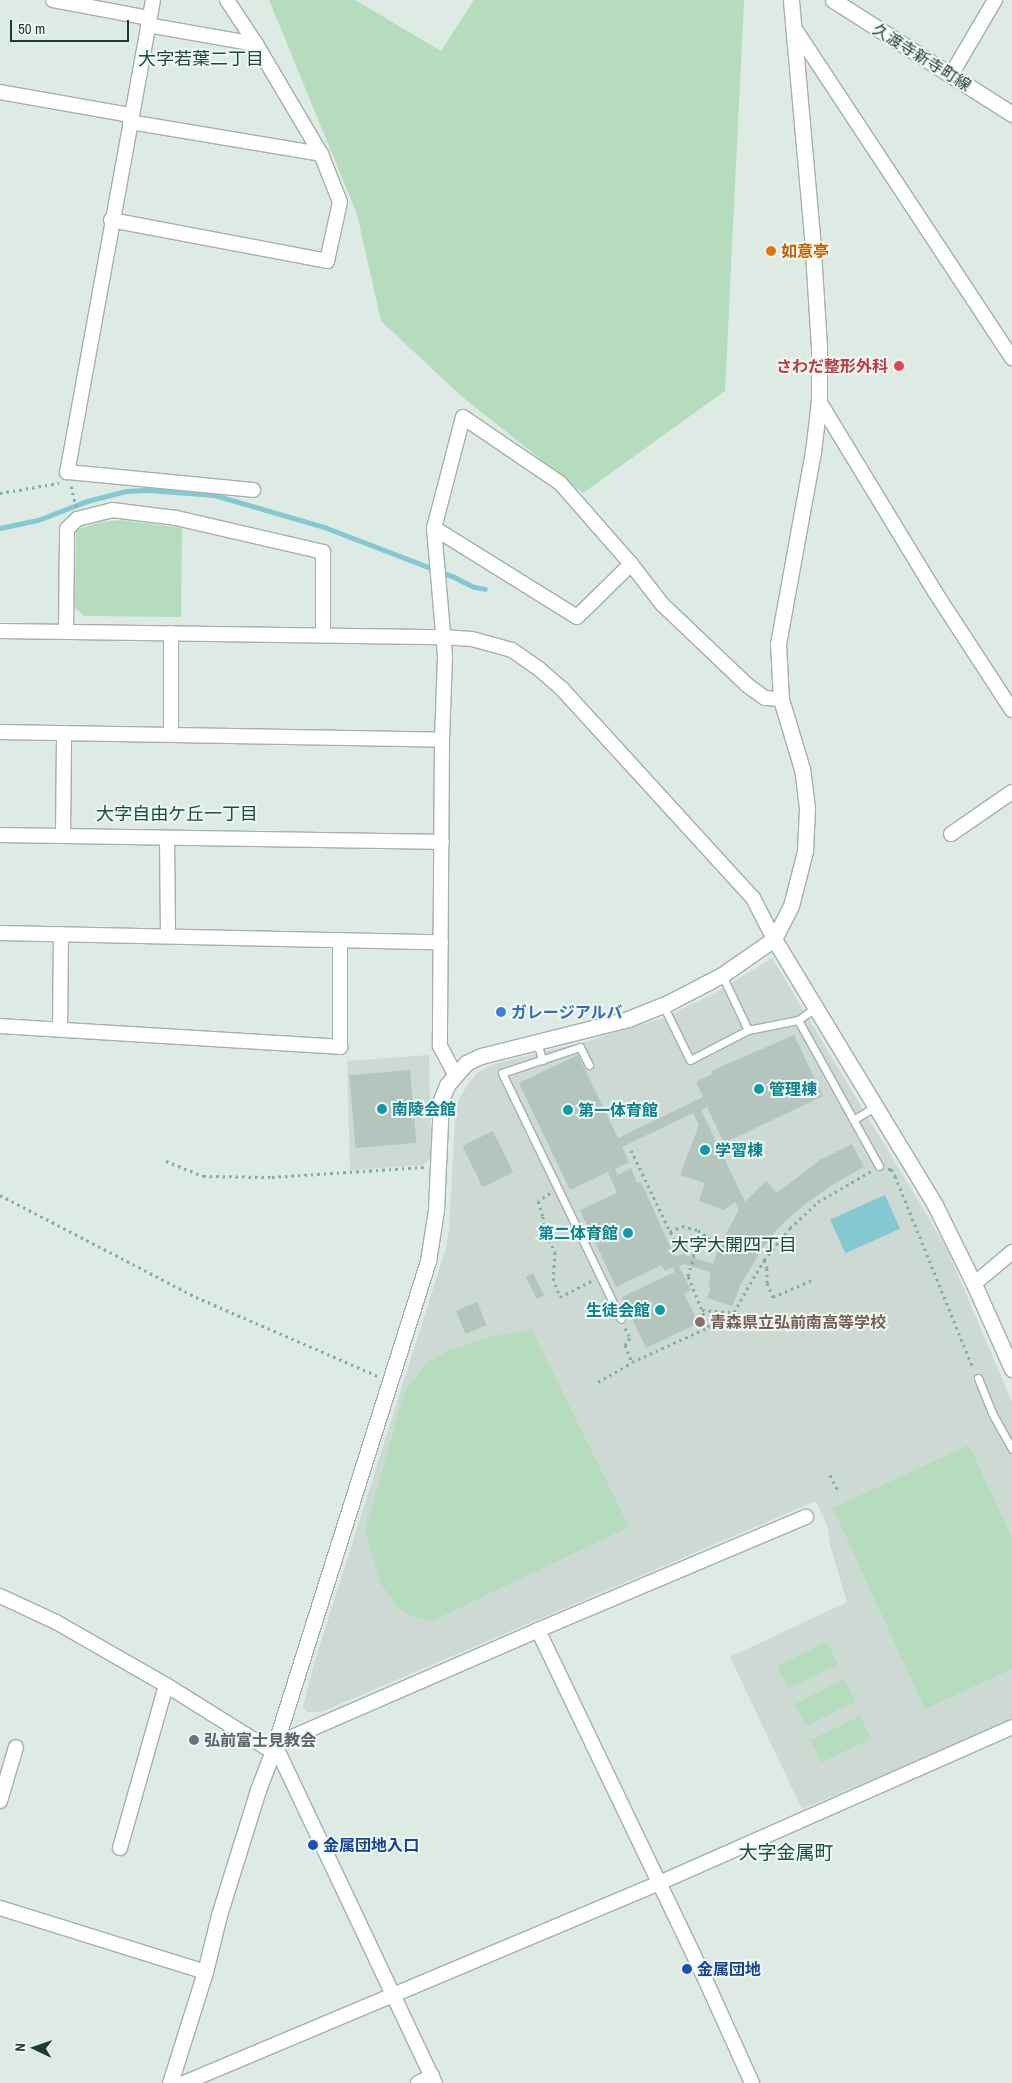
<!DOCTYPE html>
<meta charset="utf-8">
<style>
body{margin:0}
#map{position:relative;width:1012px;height:2083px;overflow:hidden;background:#deeae4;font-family:"Archivo Narrow","Noto Sans JP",sans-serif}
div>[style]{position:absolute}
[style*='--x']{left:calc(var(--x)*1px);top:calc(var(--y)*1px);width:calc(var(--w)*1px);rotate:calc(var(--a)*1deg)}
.built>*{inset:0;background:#ccdad3}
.green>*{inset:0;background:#b6dcbe;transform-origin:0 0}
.water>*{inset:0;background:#84c8d1;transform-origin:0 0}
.stream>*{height:5px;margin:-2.5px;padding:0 2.5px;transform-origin:2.5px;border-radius:2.5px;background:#84c8d1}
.building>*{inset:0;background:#b3c5bd;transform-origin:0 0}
.path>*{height:3px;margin-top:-1.5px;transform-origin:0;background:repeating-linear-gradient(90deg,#7eae9d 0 2.5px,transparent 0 6.5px)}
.roads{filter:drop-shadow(1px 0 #a1b2ab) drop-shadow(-1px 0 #a1b2ab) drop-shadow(0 1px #a1b2ab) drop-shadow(0 -1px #a1b2ab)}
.service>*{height:7px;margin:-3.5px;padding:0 3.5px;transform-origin:3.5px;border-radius:3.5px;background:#fff}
.minor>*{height:14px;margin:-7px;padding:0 7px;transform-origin:7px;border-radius:7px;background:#fff}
.tertiary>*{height:15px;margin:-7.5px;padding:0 7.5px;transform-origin:7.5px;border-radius:7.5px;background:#fff}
.secondary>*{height:15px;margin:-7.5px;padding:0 7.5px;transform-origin:7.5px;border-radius:7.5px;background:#fff}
.dots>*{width:14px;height:14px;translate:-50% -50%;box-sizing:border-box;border:2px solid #eef7f2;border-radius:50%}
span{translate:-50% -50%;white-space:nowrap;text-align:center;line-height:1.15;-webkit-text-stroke:4px #eef7f2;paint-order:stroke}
.street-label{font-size:16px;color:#1f3a31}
.food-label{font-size:16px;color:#c56008;font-weight:700}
.left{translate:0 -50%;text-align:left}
.health-label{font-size:16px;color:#be3a42;font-weight:700}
.right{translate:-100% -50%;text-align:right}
.shop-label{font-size:16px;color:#366cbe;font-weight:700}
.culture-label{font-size:16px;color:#0d838f;font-weight:700}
.education-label{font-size:16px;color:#785e54;font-weight:700}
.worship-label{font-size:16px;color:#5b616d;font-weight:700}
.transit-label{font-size:16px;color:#164399;font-weight:700}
.neighbourhood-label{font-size:18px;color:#1b4c3e}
.quarter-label{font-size:19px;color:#1b4c3e}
.north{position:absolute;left:10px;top:2023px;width:50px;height:50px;-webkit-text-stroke:4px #eef7f2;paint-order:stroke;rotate:273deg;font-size:14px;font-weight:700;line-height:20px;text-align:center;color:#1f3a31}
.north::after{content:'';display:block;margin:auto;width:18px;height:22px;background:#1f3a31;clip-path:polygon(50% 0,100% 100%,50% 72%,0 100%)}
.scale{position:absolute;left:10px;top:20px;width:119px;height:22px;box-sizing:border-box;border:2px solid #1f3a31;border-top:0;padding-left:6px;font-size:15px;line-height:18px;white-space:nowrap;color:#1f3a31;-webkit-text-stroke:4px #eef7f2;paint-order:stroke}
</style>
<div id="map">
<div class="built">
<div style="clip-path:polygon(772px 958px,946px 1247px,1012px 1402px,1012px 1721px,802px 1809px,730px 1657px,847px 1602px,830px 1545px,828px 1528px,816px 1501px,321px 1712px,307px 1712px,303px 1707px,314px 1664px,446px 1248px,449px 1231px,455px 1116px,458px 1101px,468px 1084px,477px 1073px,494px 1064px,588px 1041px,663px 1018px,715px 993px)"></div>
<div style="clip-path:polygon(429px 1055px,431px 1157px,424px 1165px,350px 1170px,347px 1061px)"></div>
</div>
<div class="green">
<div style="clip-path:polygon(269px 0,355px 0,441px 51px,474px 0,744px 0,725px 391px,583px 493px,460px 395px,381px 321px,357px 214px)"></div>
<div style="clip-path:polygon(121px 520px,182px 528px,181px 617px,84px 616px,75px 608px,76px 530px,101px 522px)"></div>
<div style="clip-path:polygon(532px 1330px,629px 1527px,432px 1621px,412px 1616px,398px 1608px,381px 1584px,365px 1531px,405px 1391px,426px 1363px,450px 1350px,489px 1337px)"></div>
<div style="clip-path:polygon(969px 1445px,1012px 1538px,1012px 1669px,925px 1709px,833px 1508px)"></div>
<div style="left:827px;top:1642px;width:25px;height:55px;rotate:64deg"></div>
<div style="left:844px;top:1679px;width:25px;height:55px;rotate:63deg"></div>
<div style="left:860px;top:1716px;width:25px;height:55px;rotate:64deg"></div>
</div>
<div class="water">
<div style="left:885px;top:1195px;width:37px;height:60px;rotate:66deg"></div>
</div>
<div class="stream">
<div style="--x:0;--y:528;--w:39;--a:-12"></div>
<div style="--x:38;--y:520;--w:53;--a:-21.2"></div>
<div style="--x:87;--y:501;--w:40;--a:-14.4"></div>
<div style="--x:126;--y:491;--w:22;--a:-3"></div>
<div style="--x:148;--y:490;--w:66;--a:4.3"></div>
<div style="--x:214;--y:495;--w:115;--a:16.2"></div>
<div style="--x:324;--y:527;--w:139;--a:21"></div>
<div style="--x:454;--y:577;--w:22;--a:27"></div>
<div style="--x:474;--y:587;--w:11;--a:10"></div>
</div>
<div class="building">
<div style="clip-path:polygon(evenodd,794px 1035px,823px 1096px,724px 1143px,707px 1107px,701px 1110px,745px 1202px,766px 1181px,777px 1193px,820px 1160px,852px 1144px,864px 1167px,832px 1185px,804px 1205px,778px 1228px,762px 1249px,741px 1284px,732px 1306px,707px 1298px,711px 1287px,709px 1286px,710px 1272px,684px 1264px,679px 1266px,691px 1290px,684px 1294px,699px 1323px,646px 1348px,622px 1297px,675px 1272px,673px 1267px,665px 1271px,662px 1265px,616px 1287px,580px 1210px,617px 1193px,608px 1172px,570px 1190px,519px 1083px,578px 1055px,618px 1138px,703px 1097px,696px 1082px,712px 1074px,711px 1071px,794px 1035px,693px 1113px,699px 1125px,680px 1175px,705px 1183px,699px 1201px,724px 1210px,735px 1202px,739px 1210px,719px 1246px,713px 1264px,683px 1254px,675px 1257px,641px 1182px,637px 1183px,631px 1168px,618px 1175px,615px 1169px,629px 1162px,622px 1147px,693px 1113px)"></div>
<div style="left:410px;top:1070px;width:73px;height:61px;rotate:85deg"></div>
<div style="left:493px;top:1131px;width:46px;height:34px;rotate:64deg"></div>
<div style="left:533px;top:1273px;width:25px;height:8px;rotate:64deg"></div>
<div style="left:477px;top:1302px;width:25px;height:23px;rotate:67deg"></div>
</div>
<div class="path">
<div style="--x:71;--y:486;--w:21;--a:76"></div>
<div style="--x:0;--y:493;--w:60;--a:-9.6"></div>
<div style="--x:166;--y:1161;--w:40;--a:22"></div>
<div style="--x:203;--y:1176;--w:69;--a:0.8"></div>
<div style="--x:272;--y:1177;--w:152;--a:-3.8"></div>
<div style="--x:888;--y:1169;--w:3;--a:0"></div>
<div style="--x:891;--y:1169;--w:8;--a:60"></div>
<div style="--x:895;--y:1176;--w:207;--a:67.9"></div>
<div style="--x:550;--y:1193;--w:14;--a:146"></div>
<div style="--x:538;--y:1201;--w:16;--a:72"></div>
<div style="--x:543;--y:1216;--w:12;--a:90"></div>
<div style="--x:543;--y:1228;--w:27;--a:63"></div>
<div style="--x:555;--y:1252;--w:26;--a:94"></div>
<div style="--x:553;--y:1278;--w:20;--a:70"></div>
<div style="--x:560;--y:1297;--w:37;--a:-27"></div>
<div style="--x:0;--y:1195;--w:221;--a:27.5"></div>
<div style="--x:196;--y:1297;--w:198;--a:23.5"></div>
<div style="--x:670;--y:1232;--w:13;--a:-27"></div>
<div style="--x:682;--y:1226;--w:16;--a:14"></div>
<div style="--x:698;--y:1230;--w:26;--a:37"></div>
<div style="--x:764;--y:1260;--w:9;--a:69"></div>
<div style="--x:767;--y:1268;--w:15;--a:90"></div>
<div style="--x:767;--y:1283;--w:15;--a:67"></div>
<div style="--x:773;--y:1297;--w:43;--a:-23.6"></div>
<div style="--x:702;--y:1310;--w:32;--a:4"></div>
<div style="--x:734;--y:1312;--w:60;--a:-60"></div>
<div style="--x:764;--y:1260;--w:41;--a:-50.9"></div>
<div style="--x:790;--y:1228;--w:38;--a:-43"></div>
<div style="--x:818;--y:1202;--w:61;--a:-30.3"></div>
<div style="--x:625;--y:1328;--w:11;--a:63"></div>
<div style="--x:630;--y:1338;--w:9;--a:126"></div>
<div style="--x:625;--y:1345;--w:18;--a:68"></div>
<div style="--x:632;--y:1362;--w:85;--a:-24.4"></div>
<div style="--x:709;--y:1327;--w:55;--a:-112.4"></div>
<div style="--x:688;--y:1276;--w:21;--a:-73"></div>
<div style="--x:694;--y:1256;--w:8;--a:-120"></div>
<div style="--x:690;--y:1249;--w:13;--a:-167"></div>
<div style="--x:677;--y:1246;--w:106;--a:-115.6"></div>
<div style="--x:598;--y:1382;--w:39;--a:-30"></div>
<div style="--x:830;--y:1475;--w:18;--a:63"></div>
</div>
<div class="roads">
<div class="service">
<div style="--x:722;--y:975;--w:61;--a:64.7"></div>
<div style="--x:663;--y:1005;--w:61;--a:63.9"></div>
<div style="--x:690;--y:1060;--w:65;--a:-27.3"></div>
<div style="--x:748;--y:1030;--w:51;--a:-11.3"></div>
<div style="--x:798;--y:1020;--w:21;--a:-35"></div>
<div style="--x:798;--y:1020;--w:167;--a:61"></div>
<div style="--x:537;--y:1042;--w:19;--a:74"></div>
<div style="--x:589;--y:1065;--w:20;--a:-117"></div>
<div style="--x:580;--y:1047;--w:82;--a:161.6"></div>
<div style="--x:502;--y:1073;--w:273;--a:64.2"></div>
<div style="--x:853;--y:1120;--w:26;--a:-31"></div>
<div style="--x:978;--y:1378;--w:38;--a:68"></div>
<div style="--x:992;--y:1413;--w:41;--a:60.9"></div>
</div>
<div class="minor">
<div style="--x:53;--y:0;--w:98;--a:10.6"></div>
<div style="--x:153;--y:0;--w:480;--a:100.3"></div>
<div style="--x:67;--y:472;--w:187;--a:5.5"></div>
<div style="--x:148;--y:25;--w:110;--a:10"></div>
<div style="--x:793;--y:26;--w:398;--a:56.6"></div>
<div style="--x:951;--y:75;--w:87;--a:-59.6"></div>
<div style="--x:0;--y:92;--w:133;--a:10"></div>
<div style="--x:130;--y:122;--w:194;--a:9.5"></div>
<div style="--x:111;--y:220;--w:220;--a:10.7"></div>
<div style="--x:327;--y:261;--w:60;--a:-77.6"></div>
<div style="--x:340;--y:202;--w:52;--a:-111.6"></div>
<div style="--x:321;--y:154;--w:128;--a:-120.6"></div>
<div style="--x:256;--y:44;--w:53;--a:-123.4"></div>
<div style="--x:819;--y:401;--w:223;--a:58.7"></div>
<div style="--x:935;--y:592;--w:141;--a:56.9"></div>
<div style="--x:434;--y:528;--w:168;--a:31.9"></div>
<div style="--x:577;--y:617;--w:76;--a:-44.5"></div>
<div style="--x:631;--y:564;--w:108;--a:-131.2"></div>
<div style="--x:560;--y:483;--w:117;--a:-145.8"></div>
<div style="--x:463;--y:417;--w:115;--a:104.6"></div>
<div style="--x:434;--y:528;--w:129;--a:85.1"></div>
<div style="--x:445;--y:657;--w:83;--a:92.1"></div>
<div style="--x:442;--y:740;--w:306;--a:90.4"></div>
<div style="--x:440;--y:1046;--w:32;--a:62"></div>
<div style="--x:631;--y:564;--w:51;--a:52.2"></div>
<div style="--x:662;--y:604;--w:117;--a:43.6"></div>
<div style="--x:747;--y:685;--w:22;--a:36"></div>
<div style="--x:765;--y:698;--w:16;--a:4"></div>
<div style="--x:0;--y:631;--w:443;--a:0.8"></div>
<div style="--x:443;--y:637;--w:29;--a:4"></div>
<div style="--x:472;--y:639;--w:41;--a:15.4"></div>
<div style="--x:512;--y:650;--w:32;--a:35"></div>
<div style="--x:538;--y:668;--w:32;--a:41"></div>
<div style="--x:562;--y:689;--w:283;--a:47.6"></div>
<div style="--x:753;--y:898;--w:46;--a:62.9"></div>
<div style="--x:66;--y:632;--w:103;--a:-89.4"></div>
<div style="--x:67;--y:529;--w:14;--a:-45"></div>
<div style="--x:77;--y:519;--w:36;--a:-14"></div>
<div style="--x:112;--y:510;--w:64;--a:7.1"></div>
<div style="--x:176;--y:518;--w:151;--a:13"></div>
<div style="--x:323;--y:552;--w:83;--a:90"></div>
<div style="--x:0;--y:732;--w:442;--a:1"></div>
<div style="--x:171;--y:735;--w:102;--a:-90"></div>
<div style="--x:951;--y:834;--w:74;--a:-34.5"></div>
<div style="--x:0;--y:835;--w:442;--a:0.9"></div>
<div style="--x:63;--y:836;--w:103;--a:-89.4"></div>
<div style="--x:167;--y:838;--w:98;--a:89.4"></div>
<div style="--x:0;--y:933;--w:441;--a:1.2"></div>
<div style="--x:0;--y:1026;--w:341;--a:3.5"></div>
<div style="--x:340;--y:1047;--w:107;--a:-90"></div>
<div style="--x:60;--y:1029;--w:95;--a:-89.4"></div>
<div style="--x:974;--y:1284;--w:50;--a:-40.1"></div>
<div style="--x:0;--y:1596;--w:62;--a:24.9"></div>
<div style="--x:56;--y:1622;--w:127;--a:29.8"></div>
<div style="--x:166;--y:1685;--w:119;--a:32"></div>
<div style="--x:267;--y:1748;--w:296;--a:-23.5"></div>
<div style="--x:538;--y:1630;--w:291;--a:-22.9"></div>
<div style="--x:538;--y:1630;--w:377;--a:64.4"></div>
<div style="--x:701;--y:1970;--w:124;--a:65.7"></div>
<div style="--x:275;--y:1745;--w:374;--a:64.7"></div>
<div style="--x:0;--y:1801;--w:56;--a:-73.5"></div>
<div style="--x:120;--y:1848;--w:169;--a:-74.2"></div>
<div style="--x:0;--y:1908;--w:215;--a:17.3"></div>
<div style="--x:184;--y:2083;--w:515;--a:-22.83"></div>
<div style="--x:659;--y:1883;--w:386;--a:-23.8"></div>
<div style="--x:418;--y:2083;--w:16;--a:-27"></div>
</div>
<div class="tertiary">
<div style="--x:774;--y:939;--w:311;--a:58.8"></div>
<div style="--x:935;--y:1205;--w:88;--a:63.7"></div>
<div style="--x:974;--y:1284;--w:93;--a:65.9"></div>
<div style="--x:170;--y:2083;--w:116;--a:-72.5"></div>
<div style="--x:205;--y:1972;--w:59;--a:-76.2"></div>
<div style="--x:219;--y:1915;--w:131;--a:-72.7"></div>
<div style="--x:258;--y:1790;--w:48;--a:-69.3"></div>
<div style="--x:275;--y:1745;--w:508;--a:-72.46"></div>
<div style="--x:428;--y:1261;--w:52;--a:-81.1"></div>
<div style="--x:436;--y:1210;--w:110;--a:-87.4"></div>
<div style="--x:441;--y:1100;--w:16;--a:-68"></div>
<div style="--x:447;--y:1085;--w:29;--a:-49"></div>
<div style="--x:466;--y:1063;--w:17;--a:-25"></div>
<div style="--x:481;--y:1056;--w:152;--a:-14.1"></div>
<div style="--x:628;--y:1019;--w:43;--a:-21.8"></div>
<div style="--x:668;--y:1003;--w:61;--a:-27.4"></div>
<div style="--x:722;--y:975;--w:63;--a:-34.7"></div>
<div style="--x:774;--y:939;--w:37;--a:-63"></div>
<div style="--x:791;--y:906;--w:57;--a:-75.7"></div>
<div style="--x:805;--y:851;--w:43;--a:-87.3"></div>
<div style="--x:807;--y:808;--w:39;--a:-97"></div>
<div style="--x:802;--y:769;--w:73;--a:-106.7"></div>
<div style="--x:781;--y:699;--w:55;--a:-93.1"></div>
<div style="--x:778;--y:644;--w:195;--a:-79.7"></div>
<div style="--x:813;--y:452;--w:51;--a:-83.3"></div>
<div style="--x:819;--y:401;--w:54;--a:-90"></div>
<div style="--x:819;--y:347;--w:111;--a:-93.6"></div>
<div style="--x:812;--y:236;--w:237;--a:-95.1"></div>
</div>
<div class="secondary">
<div style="--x:833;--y:0;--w:212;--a:32.5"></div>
</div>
</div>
<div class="dots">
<div style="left:771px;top:251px;background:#e8710a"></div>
<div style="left:899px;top:366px;background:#e0444e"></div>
<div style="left:501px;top:1012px;background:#3f7fe0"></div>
<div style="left:759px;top:1089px;background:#0f9aa8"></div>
<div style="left:382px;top:1109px;background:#0f9aa8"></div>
<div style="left:568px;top:1110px;background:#0f9aa8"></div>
<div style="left:705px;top:1150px;background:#0f9aa8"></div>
<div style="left:628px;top:1233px;background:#0f9aa8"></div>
<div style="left:660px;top:1310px;background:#0f9aa8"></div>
<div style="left:700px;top:1322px;background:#8d6e63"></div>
<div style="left:194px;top:1740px;background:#6b7280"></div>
<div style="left:313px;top:1845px;background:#1a4fb4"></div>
<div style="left:687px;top:1969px;background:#1a4fb4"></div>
</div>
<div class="street-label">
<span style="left:922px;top:57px;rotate:32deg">久渡寺新寺町線</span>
</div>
<div class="food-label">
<span class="left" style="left:781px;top:251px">如意亭</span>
</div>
<div class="health-label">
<span class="right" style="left:888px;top:366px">さわだ整形外科</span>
</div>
<div class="shop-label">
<span class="left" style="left:511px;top:1012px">ガレージアルバ</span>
</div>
<div class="culture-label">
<span class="left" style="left:769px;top:1089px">管理棟</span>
<span class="left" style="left:392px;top:1109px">南陵会館</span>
<span class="left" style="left:578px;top:1110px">第一体育館</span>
<span class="left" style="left:715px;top:1150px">学習棟</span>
<span class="right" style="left:618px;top:1233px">第二体育館</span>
<span class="right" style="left:650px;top:1310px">生徒会館</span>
</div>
<div class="education-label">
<span class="left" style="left:710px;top:1322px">青森県立弘前南高等学校</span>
</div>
<div class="worship-label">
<span class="left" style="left:204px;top:1740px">弘前富士見教会</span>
</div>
<div class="transit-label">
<span class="left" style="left:323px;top:1845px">金属団地入口</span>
<span class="left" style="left:697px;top:1969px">金属団地</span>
</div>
<div class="neighbourhood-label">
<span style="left:201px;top:59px">大字若葉二丁目</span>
<span style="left:177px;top:814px">大字自由ケ丘一丁目</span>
<span style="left:734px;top:1245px">大字大開四丁目</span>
</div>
<div class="quarter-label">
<span style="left:786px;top:1853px">大字金属町</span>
</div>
<div class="north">N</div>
<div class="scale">50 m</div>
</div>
